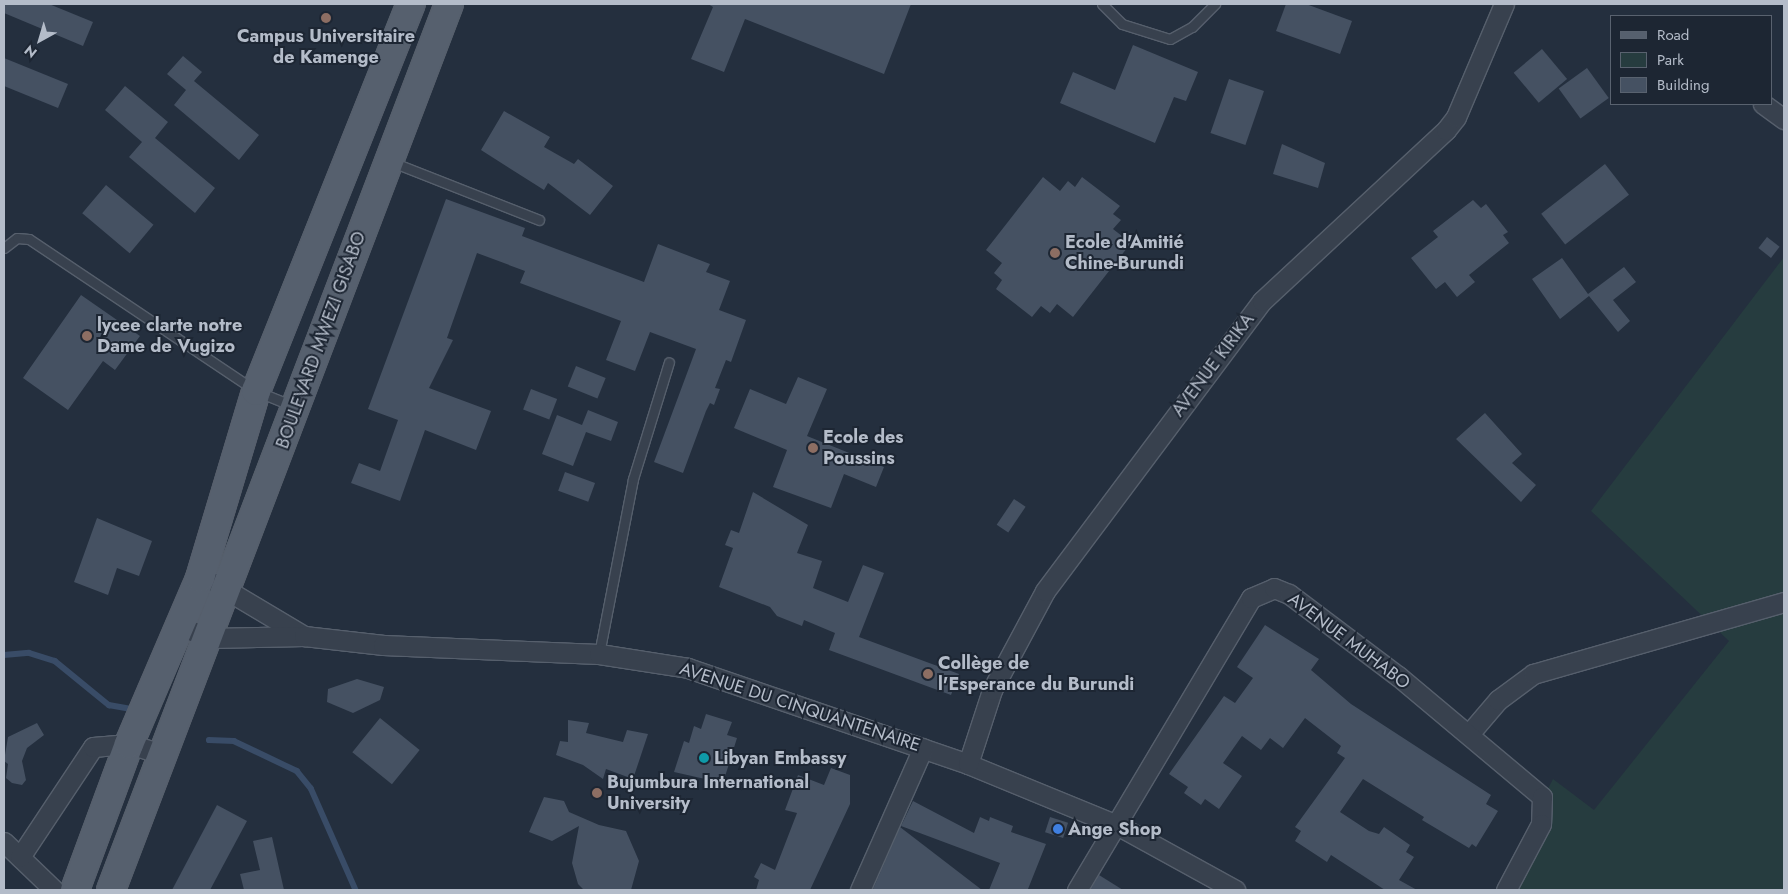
<!DOCTYPE html>
<meta charset="utf-8">
<style>
body{margin:0}
#map{position:relative;width:1788px;height:894px;overflow:hidden;background:#242f3e;font-family:Jost,sans-serif}
div>[style]{position:absolute}
[style*='--x']{left:calc(var(--x)*1px);top:calc(var(--y)*1px);width:calc(var(--w)*1px);rotate:calc(var(--a)*1deg)}
.green>*{inset:0;background:#263c3f}
.stream>*{height:5.5px;margin:-2.75px;padding:0 2.75px;transform-origin:2.75px;border-radius:2.75px;background:#394c67}
.building>*{inset:0;background:#455162;transform-origin:0 0}
.roads{filter:drop-shadow(1px 0 #565f6c) drop-shadow(-1px 0 #565f6c) drop-shadow(0 1px #565f6c) drop-shadow(0 -1px #565f6c)}
.lane>*{height:9px;margin:-4.5px;padding:0 4.5px;transform-origin:4.5px;border-radius:4.5px;background:#38414e}
.street>*{height:19px;margin:-9.5px;padding:0 9.5px;transform-origin:9.5px;border-radius:9.5px;background:#38414e}
.primary>*{height:28px;margin:-14px;padding:0 14px;transform-origin:14px;border-radius:14px;background:#56606e}
.dots>*{width:14px;height:14px;translate:-50% -50%;box-sizing:border-box;border:2px solid #1d2633;border-radius:50%}
span{translate:-50% -50%;white-space:nowrap;text-align:center;line-height:1.15;-webkit-text-stroke:4px #1d2633;paint-order:stroke}
.poi-label{font-size:18px;color:#b4bcc9;font-weight:700}
.left{translate:0 -50%;text-align:left}
.street-label{font-size:18px;color:#b4bcc9}
.frame{position:absolute;inset:0;border:5px solid #b4bcc9;pointer-events:none}
.legend{position:absolute;left:1610px;top:15px;width:162px;height:90px;box-sizing:border-box;background:#1d2633;border:1px solid #59626f;margin:0;padding:6px 9px;list-style:none;font-size:15px;color:#b4bcc9}
.legend li{display:flex;align-items:center;gap:10px;height:25px}
.legend b{width:25px;border:1px solid #59626f}
.north{position:absolute;left:15px;top:15px;width:50px;height:50px;-webkit-text-stroke:4px #1d2633;paint-order:stroke;rotate:219deg;font-size:14px;font-weight:700;line-height:20px;text-align:center;color:#b4bcc9}
.north::after{content:'';display:block;margin:auto;width:18px;height:22px;background:#b4bcc9;clip-path:polygon(50% 0,100% 100%,50% 72%,0 100%)}
</style>
<div id="map">
<div class="green">
<div style="clip-path:polygon(1784px 257px,1784px 890px,1496px 890px,1553px 779px,1594px 810px,1729px 641px,1591px 511px)"></div>
</div>
<div class="stream">
<div style="--x:4;--y:655;--w:25;--a:-5"></div>
<div style="--x:29;--y:653;--w:27;--a:17"></div>
<div style="--x:55;--y:661;--w:70;--a:39.2"></div>
<div style="--x:109;--y:705;--w:28;--a:10"></div>
<div style="--x:209;--y:740;--w:25;--a:2"></div>
<div style="--x:234;--y:741;--w:70;--a:25.5"></div>
<div style="--x:297;--y:771;--w:22;--a:51"></div>
<div style="--x:311;--y:788;--w:111;--a:66.2"></div>
</div>
<div class="building">
<div style="clip-path:polygon(4px 4px,49px 4px,93px 22px,83px 46px,4px 13px)"></div>
<div style="clip-path:polygon(708px 4px,911px 4px,884px 74px,745px 19px,724px 72px,691px 59px,713px 7px)"></div>
<div style="clip-path:polygon(1286px 4px,1306px 4px,1352px 21px,1340px 54px,1276px 31px)"></div>
<div style="clip-path:polygon(1133px 45px,1198px 72px,1186px 101px,1174px 97px,1155px 143px,1060px 103px,1073px 72px,1115px 90px)"></div>
<div style="left:1542px;top:49px;width:39px;height:37px;rotate:50deg"></div>
<div style="clip-path:polygon(183px 56px,202px 72px,194px 81px,259px 135px,239px 160px,174px 105px,186px 90px,167px 74px)"></div>
<div style="clip-path:polygon(4px 58px,68px 84px,58px 108px,4px 86px)"></div>
<div style="left:1587px;top:68px;width:37px;height:35px;rotate:54deg"></div>
<div style="left:1229px;top:79px;width:37px;height:57px;rotate:19deg"></div>
<div style="clip-path:polygon(125px 86px,168px 122px,155px 138px,215px 188px,195px 213px,129px 157px,142px 142px,105px 110px)"></div>
<div style="clip-path:polygon(504px 111px,550px 137px,544px 147px,574px 164px,578px 159px,613px 186px,590px 215px,548px 183px,544px 190px,481px 150px)"></div>
<div style="clip-path:polygon(1282px 144px,1325px 163px,1318px 188px,1273px 174px)"></div>
<div style="left:1605px;top:164px;width:39px;height:81px;rotate:52deg"></div>
<div style="clip-path:polygon(1043px 177px,1060px 191px,1068px 181px,1075px 187px,1082px 177px,1120px 206px,1113px 214px,1121px 220px,1113px 229px,1131px 243px,1073px 317px,1057px 304px,1050px 313px,1041px 306px,1032px 317px,996px 289px,1002px 280px,994px 273px,1002px 263px,986px 250px)"></div>
<div style="left:106px;top:185px;width:62px;height:37px;rotate:40deg"></div>
<div style="clip-path:polygon(446px 199px,525px 228px,522px 236px,644px 282px,658px 244px,710px 264px,706px 272px,730px 281px,719px 310px,746px 320px,731px 362px,726px 360px,715px 388px,720px 389px,714px 405px,710px 403px,706px 411px,683px 473px,654px 462px,696px 349px,650px 332px,635px 371px,606px 360px,621px 321px,520px 283px,525px 271px,477px 253px,447px 338px,453px 340px,429px 388px,491px 411px,476px 450px,425px 430px,400px 501px,351px 483px,359px 463px,380px 471px,398px 420px,368px 409px)"></div>
<div style="clip-path:polygon(1473px 200px,1481px 208px,1486px 204px,1508px 232px,1503px 235px,1509px 243px,1469px 275px,1475px 282px,1457px 297px,1445px 282px,1436px 289px,1411px 258px,1438px 237px,1433px 231px)"></div>
<div style="left:1767px;top:237px;width:16px;height:14px;rotate:38deg"></div>
<div style="clip-path:polygon(1562px 258px,1588px 294px,1624px 267px,1636px 282px,1613px 300px,1630px 321px,1618px 332px,1589px 296px,1560px 319px,1532px 279px)"></div>
<div style="clip-path:polygon(81px 295px,140px 336px,115px 370px,103px 361px,68px 410px,23px 378px)"></div>
<div style="left:576px;top:366px;width:32px;height:22px;rotate:22deg"></div>
<div style="clip-path:polygon(798px 377px,827px 389px,807px 436px,884px 467px,876px 487px,844px 474px,831px 508px,773px 487px,787px 450px,734px 428px,750px 389px,786px 404px)"></div>
<div style="left:531px;top:389px;width:28px;height:22px;rotate:21deg"></div>
<div style="clip-path:polygon(588px 410px,618px 422px,611px 441px,586px 432px,573px 466px,542px 454px,557px 415px,582px 425px)"></div>
<div style="clip-path:polygon(1485px 413px,1522px 454px,1512px 463px,1536px 485px,1521px 502px,1456px 439px)"></div>
<div style="left:565px;top:472px;width:32px;height:20px;rotate:20deg"></div>
<div style="clip-path:polygon(753px 492px,808px 525px,797px 553px,822px 561px,813px 588px,848px 602px,863px 565px,884px 573px,859px 637px,959px 674px,951px 695px,829px 650px,835px 633px,804px 620px,802px 626px,777px 616px,770px 607px,719px 587px,733px 548px,725px 545px,731px 530px,739px 533px)"></div>
<div style="left:1014px;top:499px;width:14px;height:31px;rotate:34deg"></div>
<div style="clip-path:polygon(97px 518px,152px 541px,139px 576px,117px 568px,108px 595px,74px 582px)"></div>
<div style="clip-path:polygon(1265px 625px,1319px 659px,1311px 670px,1351px 704px,1491px 795px,1486px 804px,1498px 811px,1476px 847px,1472px 844px,1469px 848px,1422px 820px,1424px 817px,1363px 779px,1340px 812px,1369px 831px,1379px 834px,1384px 827px,1410px 845px,1406px 852px,1414px 857px,1399px 880px,1417px 890px,1385px 890px,1331px 855px,1327px 862px,1295px 841px,1301px 831px,1295px 827px,1345px 758px,1337px 753px,1341px 746px,1305px 718px,1283px 748px,1270px 738px,1261px 750px,1242px 736px,1223px 763px,1242px 776px,1219px 809px,1205px 799px,1201px 805px,1184px 793px,1188px 787px,1169px 774px,1224px 696px,1235px 703px,1253px 678px,1237px 667px)"></div>
<div style="clip-path:polygon(357px 679px,384px 687px,380px 700px,353px 713px,327px 702px,328px 689px)"></div>
<div style="clip-path:polygon(706px 714px,732px 722px,727px 735px,737px 738px,723px 783px,674px 772px,684px 741px,689px 743px,694px 726px,701px 729px)"></div>
<div style="left:380px;top:718px;width:51px;height:44px;rotate:39deg"></div>
<div style="clip-path:polygon(568px 720px,589px 723px,586px 733px,623px 742px,627px 730px,648px 734px,633px 779px,606px 769px,603px 779px,583px 765px,556px 755px,560px 741px,568px 742px)"></div>
<div style="clip-path:polygon(37px 723px,44px 735px,27px 748px,22px 761px,26px 780px,22px 785px,12px 783px,6px 778px,8px 764px,4px 761px,8px 737px)"></div>
<div style="clip-path:polygon(831px 768px,850px 775px,850px 804px,810px 890px,756px 890px,759px 880px,754px 877px,761px 863px,775px 870px,797px 813px,785px 810px,798px 775px,824px 785px)"></div>
<div style="clip-path:polygon(544px 797px,564px 801px,569px 812px,599px 825px,626px 831px,639px 861px,631px 890px,584px 890px,578px 884px,572px 863px,579px 826px,552px 841px,529px 832px)"></div>
<div style="clip-path:polygon(913px 801px,974px 833px,980px 817px,989px 821px,990px 817px,1013px 826px,1011px 832px,1046px 844px,1028px 889px,989px 890px,1000px 863px,901px 826px)"></div>
<div style="clip-path:polygon(217px 805px,247px 821px,210px 890px,172px 890px)"></div>
<div style="left:1050px;top:817px;width:19px;height:16px;rotate:18deg"></div>
<div style="clip-path:polygon(900px 827px,982px 890px,873px 889px)"></div>
<div style="clip-path:polygon(272px 837px,284px 890px,244px 890px,240px 874px,260px 870px,253px 841px)"></div>
<div style="clip-path:polygon(1099px 875px,1123px 890px,1090px 890px)"></div>
</div>
<div class="roads">
<div class="lane">
<div style="--x:1102;--y:4;--w:28;--a:45"></div>
<div style="--x:1122;--y:24;--w:50;--a:17.4"></div>
<div style="--x:1170;--y:39;--w:25;--a:-29"></div>
<div style="--x:1192;--y:27;--w:33;--a:-45"></div>
<div style="--x:392;--y:162;--w:158;--a:21.5"></div>
<div style="--x:4;--y:248;--w:16;--a:-38"></div>
<div style="--x:17;--y:238;--w:12;--a:5"></div>
<div style="--x:29;--y:239;--w:273;--a:33.8"></div>
<div style="--x:256;--y:391;--w:40;--a:22"></div>
<div style="--x:599;--y:654;--w:178;--a:-79"></div>
<div style="--x:633;--y:479;--w:122;--a:-72.9"></div>
</div>
<div class="street">
<div style="--x:1763;--y:104;--w:26;--a:36"></div>
<div style="--x:215;--y:583;--w:104;--a:30.8"></div>
<div style="--x:179;--y:626;--w:33;--a:21"></div>
<div style="--x:210;--y:638;--w:94;--a:-1.2"></div>
<div style="--x:304;--y:636;--w:80;--a:6.5"></div>
<div style="--x:383;--y:645;--w:216;--a:2.4"></div>
<div style="--x:599;--y:654;--w:90;--a:8.9"></div>
<div style="--x:688;--y:668;--w:296;--a:18.9"></div>
<div style="--x:968;--y:764;--w:161;--a:22.3"></div>
<div style="--x:1117;--y:825;--w:135;--a:28.8"></div>
<div style="--x:1469;--y:734;--w:45;--a:-49.5"></div>
<div style="--x:1498;--y:700;--w:44;--a:-36.6"></div>
<div style="--x:1533;--y:674;--w:261;--a:-16"></div>
<div style="--x:968;--y:764;--w:78;--a:-72"></div>
<div style="--x:992;--y:690;--w:112;--a:-61.8"></div>
<div style="--x:1045;--y:591;--w:362;--a:-53.2"></div>
<div style="--x:1262;--y:301;--w:251;--a:-42.9"></div>
<div style="--x:1446;--y:130;--w:16;--a:-52"></div>
<div style="--x:1456;--y:117;--w:123;--a:-67"></div>
<div style="--x:4;--y:842;--w:69;--a:43.8"></div>
<div style="--x:20;--y:857;--w:132;--a:-56.4"></div>
<div style="--x:93;--y:747;--w:36;--a:-5"></div>
<div style="--x:129;--y:744;--w:34;--a:17"></div>
<div style="--x:860;--y:890;--w:155;--a:-66.1"></div>
<div style="--x:1077;--y:890;--w:340;--a:-59.2"></div>
<div style="--x:1251;--y:598;--w:25;--a:-23"></div>
<div style="--x:1274;--y:588;--w:16;--a:22"></div>
<div style="--x:1289;--y:594;--w:136;--a:37"></div>
<div style="--x:1398;--y:676;--w:188;--a:40"></div>
<div style="--x:1542;--y:797;--w:27;--a:92"></div>
<div style="--x:1541;--y:824;--w:75;--a:117.9"></div>
</div>
<div class="primary">
<div style="--x:75;--y:890;--w:156;--a:-69.7"></div>
<div style="--x:129;--y:744;--w:181;--a:-66.8"></div>
<div style="--x:200;--y:578;--w:195;--a:-73.3"></div>
<div style="--x:256;--y:391;--w:417;--a:-68.2"></div>
<div style="--x:111;--y:890;--w:948;--a:-69.12"></div>
</div>
</div>
<div class="dots">
<div style="left:326px;top:18px;background:#8d6e63"></div>
<div style="left:1055px;top:253px;background:#8d6e63"></div>
<div style="left:87px;top:336px;background:#8d6e63"></div>
<div style="left:813px;top:448px;background:#8d6e63"></div>
<div style="left:928px;top:674px;background:#8d6e63"></div>
<div style="left:704px;top:758px;background:#0f9aa8"></div>
<div style="left:597px;top:793px;background:#8d6e63"></div>
<div style="left:1058px;top:829px;background:#3f7fe0"></div>
</div>
<div class="poi-label">
<span style="left:326px;top:47px">Campus Universitaire<br>de Kamenge</span>
<span class="left" style="left:1065px;top:253px">Ecole d'Amitié<br>Chine-Burundi</span>
<span class="left" style="left:97px;top:336px">lycee clarte notre<br>Dame de Vugizo</span>
<span class="left" style="left:823px;top:448px">Ecole des<br>Poussins</span>
<span class="left" style="left:938px;top:674px">Collège de<br>l'Esperance du Burundi</span>
<span class="left" style="left:714px;top:758px">Libyan Embassy</span>
<span class="left" style="left:607px;top:793px">Bujumbura International<br>University</span>
<span class="left" style="left:1068px;top:829px">Ange Shop</span>
</div>
<div class="street-label">
<span style="left:321px;top:340px;rotate:-70deg">BOULEVARD MWEZI GISABO</span>
<span style="left:1213px;top:365px;rotate:-53deg">AVENUE KIRIKA</span>
<span style="left:1349px;top:641px;rotate:37deg">AVENUE MUHABO</span>
<span style="left:800px;top:707px;rotate:18deg">AVENUE DU CINQUANTENAIRE</span>
</div>
<div class="frame"></div>
<ul class="legend">
<li><b style="height:6px;background:#56606e"></b>Road</li>
<li><b style="height:14px;background:#263c3f"></b>Park</li>
<li><b style="height:14px;background:#455162"></b>Building</li>
</ul>
<div class="north">N</div>
</div>
